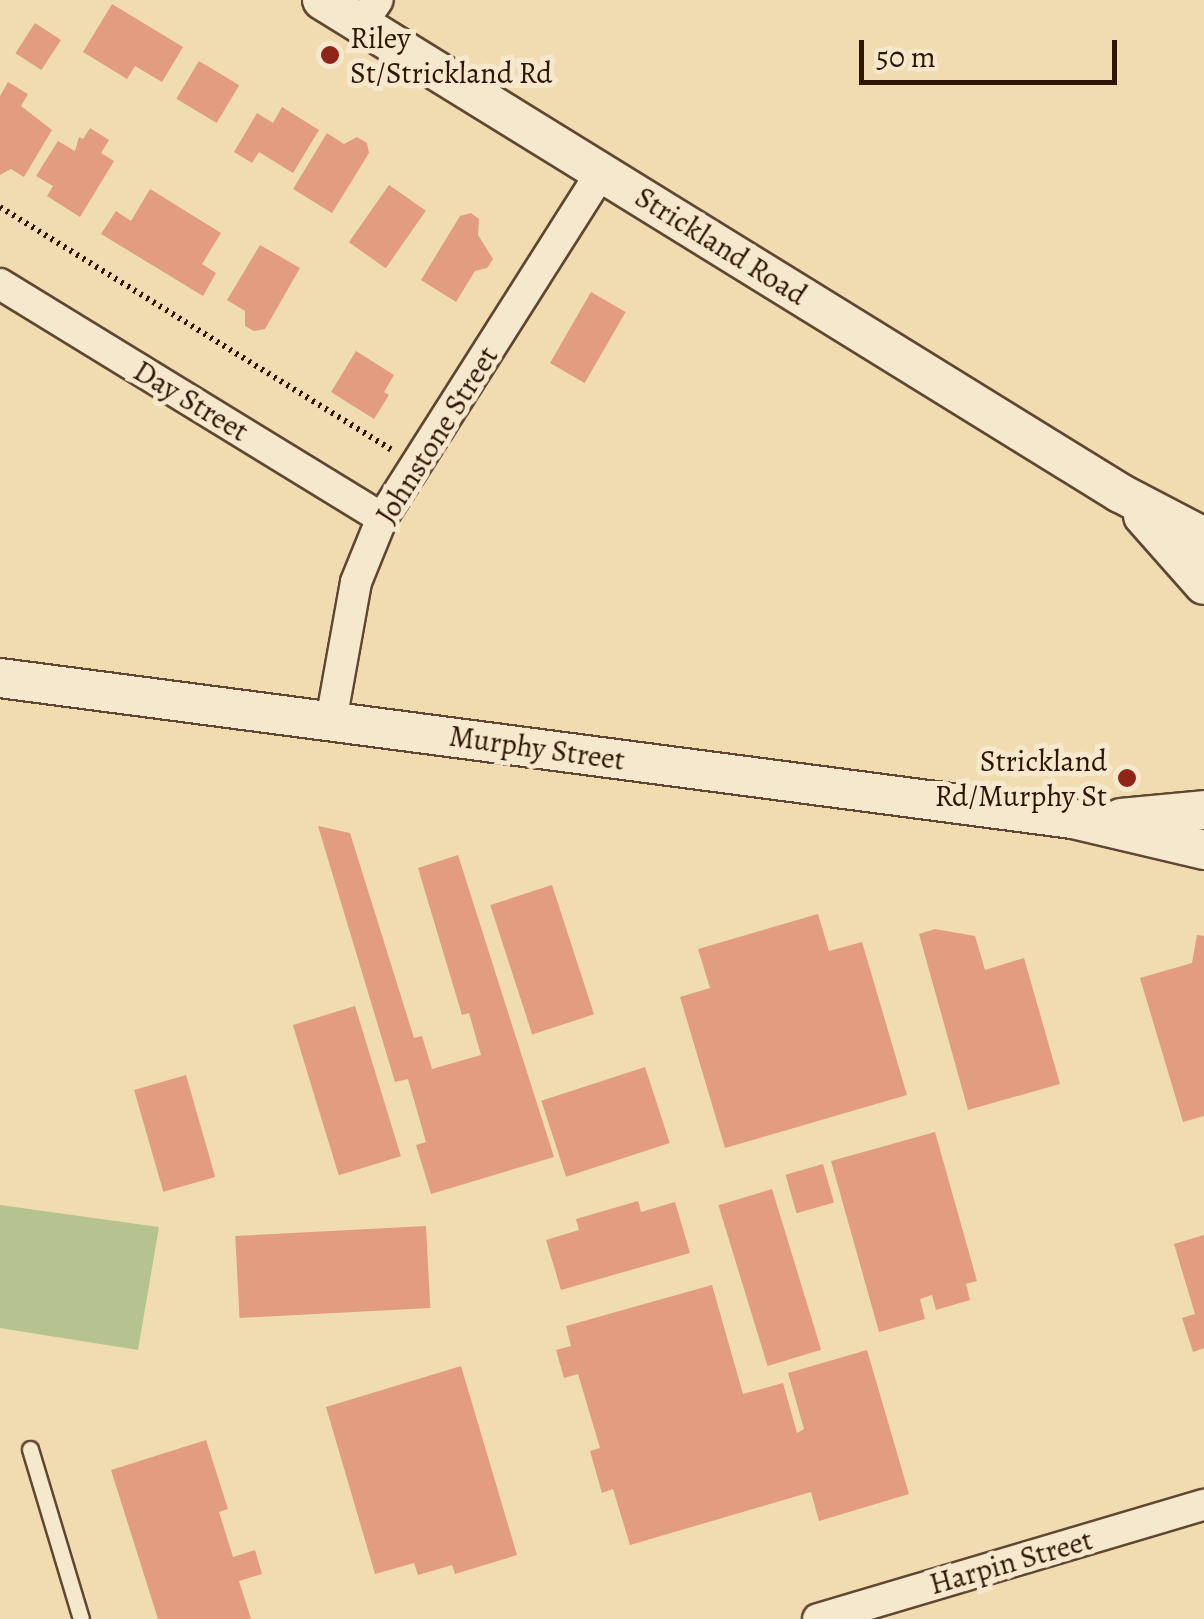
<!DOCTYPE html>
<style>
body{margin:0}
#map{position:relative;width:1204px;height:1619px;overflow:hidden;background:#f1dcb2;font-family:Alegreya,serif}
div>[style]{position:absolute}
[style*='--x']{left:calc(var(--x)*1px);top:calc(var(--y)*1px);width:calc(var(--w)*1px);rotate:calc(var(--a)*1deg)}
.green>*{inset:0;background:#b6c28f}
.building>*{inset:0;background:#e29c7f;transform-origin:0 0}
.path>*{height:6px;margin-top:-3px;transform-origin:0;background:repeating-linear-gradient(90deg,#2e1506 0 2.5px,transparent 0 7.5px)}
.roads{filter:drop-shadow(2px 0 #5f4731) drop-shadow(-2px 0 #5f4731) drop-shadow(0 2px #5f4731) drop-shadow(0 -2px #5f4731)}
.service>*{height:15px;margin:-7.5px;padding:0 7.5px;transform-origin:7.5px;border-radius:7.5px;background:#f6e8cd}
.minor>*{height:30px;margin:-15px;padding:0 15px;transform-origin:15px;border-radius:15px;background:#f6e8cd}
.tertiary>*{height:38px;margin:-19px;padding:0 19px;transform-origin:19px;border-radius:19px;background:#f6e8cd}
.dots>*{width:28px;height:28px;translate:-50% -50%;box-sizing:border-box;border:5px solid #f6e8cd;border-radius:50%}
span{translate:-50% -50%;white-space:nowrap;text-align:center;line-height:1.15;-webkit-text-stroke:10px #f6e8cd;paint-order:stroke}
.poi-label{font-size:30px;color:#2e1506}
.left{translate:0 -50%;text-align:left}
.right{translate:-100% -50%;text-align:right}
.street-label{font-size:30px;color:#2e1506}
.scale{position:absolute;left:859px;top:40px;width:258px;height:45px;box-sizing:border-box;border:5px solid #2e1506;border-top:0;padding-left:12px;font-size:30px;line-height:35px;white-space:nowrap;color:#2e1506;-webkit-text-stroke:8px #f6e8cd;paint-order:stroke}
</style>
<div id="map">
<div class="green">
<div style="clip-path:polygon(0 1205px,159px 1227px,138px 1350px,0 1328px)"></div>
</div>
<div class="building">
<div style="clip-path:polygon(112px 4px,183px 47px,162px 82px,135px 66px,127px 79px,83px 52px)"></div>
<div style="left:35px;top:23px;width:31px;height:36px;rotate:33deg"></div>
<div style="left:199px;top:61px;width:47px;height:44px;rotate:31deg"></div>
<div style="clip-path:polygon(8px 82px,28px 94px,21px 106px,52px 130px,24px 177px,11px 169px,0 175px,0 96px)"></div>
<div style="clip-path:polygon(282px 107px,319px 130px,293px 173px,259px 152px,252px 163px,234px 152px,257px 113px,273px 123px)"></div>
<div style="clip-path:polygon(90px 128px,109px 140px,101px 153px,114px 161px,80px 217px,47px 196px,53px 186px,36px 176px,58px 141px,75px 151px,79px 137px,83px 139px)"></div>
<div style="clip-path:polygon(327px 133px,344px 144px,357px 137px,367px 143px,369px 153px,332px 213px,293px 189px)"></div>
<div style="left:389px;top:185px;width:45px;height:70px;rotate:35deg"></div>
<div style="clip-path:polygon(150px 189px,221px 233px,202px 264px,216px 273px,203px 296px,101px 234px,116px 211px,131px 221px)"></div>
<div style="clip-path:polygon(471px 213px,479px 219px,478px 235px,493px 259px,487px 268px,475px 271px,456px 302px,421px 280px,460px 216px)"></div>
<div style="clip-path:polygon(260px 245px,300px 268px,265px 329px,254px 331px,245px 326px,245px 311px,227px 300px)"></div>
<div style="left:591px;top:292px;width:40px;height:82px;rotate:30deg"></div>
<div style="clip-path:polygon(356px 351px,394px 375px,384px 392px,389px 395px,374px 419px,331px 392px)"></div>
<div style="clip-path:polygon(318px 826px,350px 833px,414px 1038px,422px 1036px,432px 1069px,481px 1055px,469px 1013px,462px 1015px,418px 868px,458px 855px,554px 1157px,431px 1194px,416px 1145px,426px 1142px,408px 1079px,395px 1082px)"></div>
<div style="left:552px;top:885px;width:136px;height:65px;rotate:72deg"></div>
<div style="clip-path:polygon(818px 914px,829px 951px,862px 942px,907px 1095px,725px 1148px,680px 997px,710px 988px,698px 949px)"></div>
<div style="clip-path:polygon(935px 929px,975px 936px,985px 970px,1024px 958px,1060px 1084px,968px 1110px,919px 934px)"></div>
<div style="clip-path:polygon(1197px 935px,1204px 936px,1204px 1116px,1183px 1122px,1140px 978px,1192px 963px)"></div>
<div style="left:355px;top:1006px;width:157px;height:65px;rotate:73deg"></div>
<div style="left:645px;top:1067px;width:80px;height:109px;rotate:72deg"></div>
<div style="left:186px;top:1075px;width:106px;height:54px;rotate:74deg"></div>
<div style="clip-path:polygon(935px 1132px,977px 1281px,966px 1284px,970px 1300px,936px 1310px,932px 1295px,920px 1299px,925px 1319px,879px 1332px,831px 1161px)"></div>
<div style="left:823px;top:1164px;width:40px;height:39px;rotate:74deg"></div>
<div style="left:772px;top:1189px;width:168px;height:56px;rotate:73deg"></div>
<div style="clip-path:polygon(638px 1201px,641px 1212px,675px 1202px,690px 1253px,561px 1290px,546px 1240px,579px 1230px,576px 1219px)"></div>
<div style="left:426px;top:1226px;width:82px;height:191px;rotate:87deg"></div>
<div style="clip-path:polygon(1204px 1235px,1204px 1348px,1193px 1352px,1182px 1318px,1195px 1314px,1174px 1244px)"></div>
<div style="clip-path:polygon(712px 1285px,743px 1394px,783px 1383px,797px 1433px,804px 1429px,788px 1373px,867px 1350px,909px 1494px,819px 1521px,811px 1492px,630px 1545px,613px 1489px,602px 1493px,590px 1451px,600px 1448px,578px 1374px,564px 1378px,556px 1350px,571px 1346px,566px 1326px)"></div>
<div style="clip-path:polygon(461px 1366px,517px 1555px,455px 1574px,452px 1565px,418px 1575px,414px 1563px,375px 1574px,326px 1407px)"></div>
<div style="clip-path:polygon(206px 1440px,228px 1509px,219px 1512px,233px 1557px,255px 1550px,262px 1574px,239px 1581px,251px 1619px,158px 1619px,111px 1470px)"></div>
</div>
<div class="path">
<div style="--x:0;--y:207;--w:460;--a:31.8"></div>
</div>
<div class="roads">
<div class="service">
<div style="--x:30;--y:1449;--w:177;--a:73.3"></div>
</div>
<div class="minor">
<div style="--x:361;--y:24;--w:29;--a:-55"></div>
<div style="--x:0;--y:284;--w:448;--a:31.5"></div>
<div style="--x:331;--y:721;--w:141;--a:-79.8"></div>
<div style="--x:356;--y:582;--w:69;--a:-67.9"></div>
<div style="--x:382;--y:518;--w:410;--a:-57.6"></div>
<div style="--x:818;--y:1619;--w:402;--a:-16.5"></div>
</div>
<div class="tertiary">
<div style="--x:322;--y:0;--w:938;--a:31.71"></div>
<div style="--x:1120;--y:493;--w:95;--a:27.6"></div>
<div style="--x:1143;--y:516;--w:92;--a:48.5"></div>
<div style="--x:0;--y:678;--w:1082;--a:7.49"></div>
<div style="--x:1073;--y:819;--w:135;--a:13.3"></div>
<div style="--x:1121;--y:818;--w:83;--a:-5.5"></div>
</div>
</div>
<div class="dots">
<div style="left:330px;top:55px;background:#8f2418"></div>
<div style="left:1127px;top:778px;background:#8f2418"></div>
</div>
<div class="poi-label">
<span class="left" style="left:350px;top:55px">Riley<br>St/Strickland Rd</span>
<span class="right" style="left:1107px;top:778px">Strickland<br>Rd/Murphy St</span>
</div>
<div class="street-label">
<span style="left:721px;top:246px;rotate:32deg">Strickland Road</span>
<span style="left:191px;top:401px;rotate:31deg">Day Street</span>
<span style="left:437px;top:435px;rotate:-58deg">Johnstone Street</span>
<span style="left:537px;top:748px;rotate:8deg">Murphy Street</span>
<span style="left:1011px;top:1562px;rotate:-16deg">Harpin Street</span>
</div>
<div class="scale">50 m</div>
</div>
